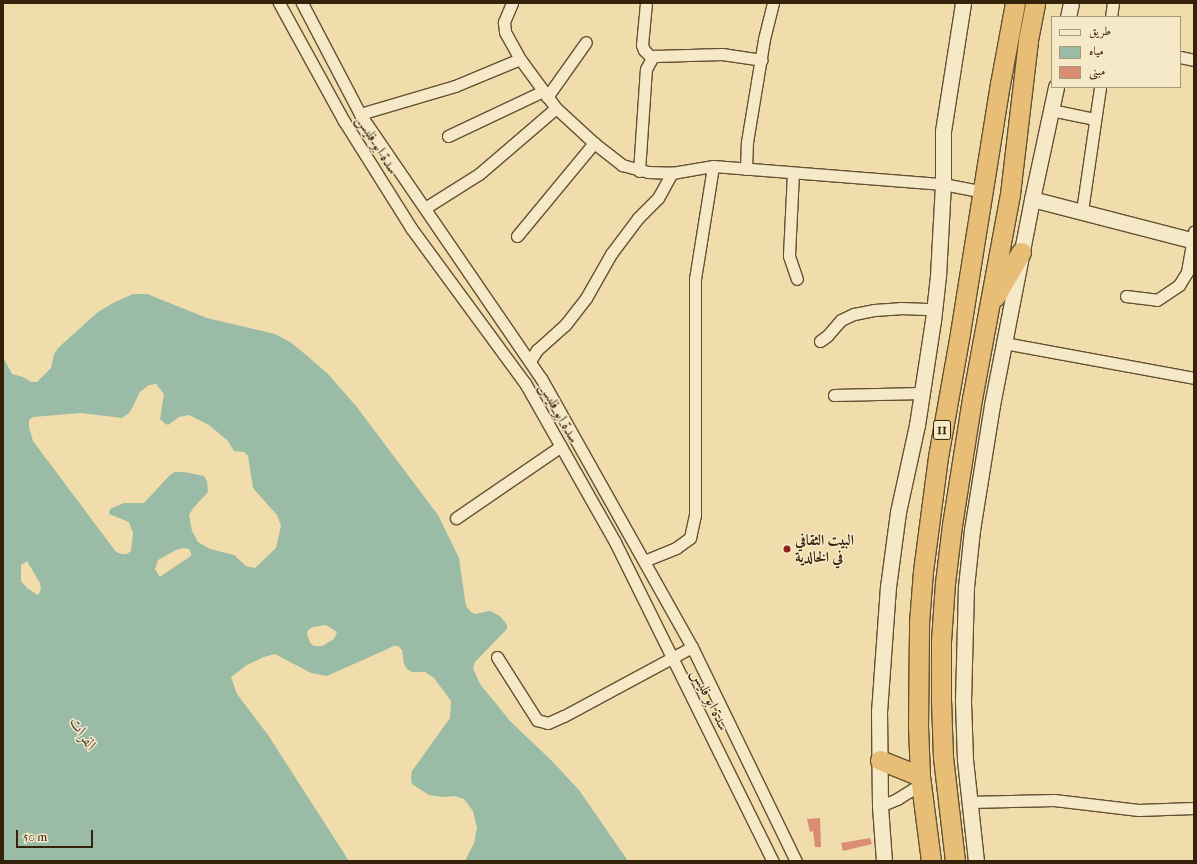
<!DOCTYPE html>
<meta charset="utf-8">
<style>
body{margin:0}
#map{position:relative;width:1197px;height:864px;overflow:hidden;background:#f0ddab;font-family:"IM FELL French Canon",Amiri,serif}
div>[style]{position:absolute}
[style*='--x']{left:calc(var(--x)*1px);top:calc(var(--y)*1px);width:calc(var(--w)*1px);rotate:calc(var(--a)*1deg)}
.water>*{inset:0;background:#9abca7}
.building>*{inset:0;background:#da8d73}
.roads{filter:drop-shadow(1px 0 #645133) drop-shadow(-1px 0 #645133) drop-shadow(0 1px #645133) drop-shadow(0 -1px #645133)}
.street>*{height:11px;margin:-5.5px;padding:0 5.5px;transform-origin:5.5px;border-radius:5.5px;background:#f5e9c8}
.secondary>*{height:15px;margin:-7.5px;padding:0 7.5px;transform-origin:7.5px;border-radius:7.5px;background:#f5e9c8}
.highway>*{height:19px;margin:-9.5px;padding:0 9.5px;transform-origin:9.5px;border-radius:9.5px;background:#e8be76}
.dots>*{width:11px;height:11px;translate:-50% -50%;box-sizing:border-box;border:2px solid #f5e9c8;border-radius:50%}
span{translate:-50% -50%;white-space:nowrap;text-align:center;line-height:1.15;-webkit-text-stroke:3px #f5e9c8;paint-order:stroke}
.shield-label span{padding:1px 3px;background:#f5e9c8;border:1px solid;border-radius:3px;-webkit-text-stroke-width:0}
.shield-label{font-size:14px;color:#35220b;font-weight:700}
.street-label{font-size:15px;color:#35220b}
.poi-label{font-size:15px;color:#35220b;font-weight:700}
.left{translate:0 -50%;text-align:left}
.water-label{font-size:16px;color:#53503a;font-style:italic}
.frame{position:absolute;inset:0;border:4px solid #35220b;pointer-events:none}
.legend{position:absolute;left:1051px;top:16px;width:130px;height:72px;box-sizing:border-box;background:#f5e9c8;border:1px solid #a8997c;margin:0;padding:5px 7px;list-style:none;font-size:12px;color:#35220b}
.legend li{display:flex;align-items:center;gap:8px;height:20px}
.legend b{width:20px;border:1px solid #a8997c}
.scale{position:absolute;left:16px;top:830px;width:77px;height:18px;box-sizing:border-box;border:2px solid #35220b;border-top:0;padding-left:5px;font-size:12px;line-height:14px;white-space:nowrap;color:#35220b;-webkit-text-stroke:3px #f5e9c8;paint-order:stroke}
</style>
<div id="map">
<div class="water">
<div style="clip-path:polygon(evenodd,133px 294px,147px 294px,207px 318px,275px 334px,290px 342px,305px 354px,327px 373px,356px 406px,438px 515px,459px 558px,466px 606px,470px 611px,475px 614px,490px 611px,500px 616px,507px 625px,507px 629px,475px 662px,473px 668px,480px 684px,510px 721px,552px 761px,579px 790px,628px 861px,465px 861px,474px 843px,477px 828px,473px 811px,464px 799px,455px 796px,442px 797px,429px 795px,412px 784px,411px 777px,412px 771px,450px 718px,451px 701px,434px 678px,425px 672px,412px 672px,407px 669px,404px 664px,402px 650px,398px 646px,394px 646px,327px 676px,311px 673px,275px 654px,264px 657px,247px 665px,231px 677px,237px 694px,268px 735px,349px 861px,3px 861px,3px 357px,12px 374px,23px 377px,31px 382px,37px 382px,51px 368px,54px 354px,58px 348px,98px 312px,113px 303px,133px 294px,156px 384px,164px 394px,160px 419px,164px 423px,168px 425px,179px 417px,189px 415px,209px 425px,228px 441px,234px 451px,244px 452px,248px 456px,253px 488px,277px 515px,281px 526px,276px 548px,255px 568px,246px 566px,234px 555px,210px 549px,198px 542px,192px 531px,189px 515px,194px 507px,208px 492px,207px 481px,204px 476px,184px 472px,175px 472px,170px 475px,144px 503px,124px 503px,110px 509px,109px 514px,129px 522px,133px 533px,131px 551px,127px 554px,122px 554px,116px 552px,33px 441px,29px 427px,29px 420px,33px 417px,81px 413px,122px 418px,130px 412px,140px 392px,149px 385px,156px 384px,133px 294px,184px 548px,189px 549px,191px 553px,191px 556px,161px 576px,159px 576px,155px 569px,158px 560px,176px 550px,184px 548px,133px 294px,27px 561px,40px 583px,41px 590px,38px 595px,27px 588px,21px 581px,21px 565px,27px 561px,133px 294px,326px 625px,337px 632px,334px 639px,322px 646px,314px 646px,310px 643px,307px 634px,308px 630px,313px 627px,326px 625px)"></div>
</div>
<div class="building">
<div style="clip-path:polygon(820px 818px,821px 847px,815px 847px,813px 831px,810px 832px,807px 819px)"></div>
<div style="clip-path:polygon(870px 838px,872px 844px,843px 851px,841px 843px)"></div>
</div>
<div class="roads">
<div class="street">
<div style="--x:279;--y:3;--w:135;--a:61.2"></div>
<div style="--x:344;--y:121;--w:126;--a:57.9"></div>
<div style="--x:411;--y:228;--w:192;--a:53.7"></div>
<div style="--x:525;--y:383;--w:183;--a:60.5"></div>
<div style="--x:615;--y:542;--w:356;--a:63.7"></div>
<div style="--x:302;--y:3;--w:125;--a:62.4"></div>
<div style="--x:360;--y:114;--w:320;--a:55.6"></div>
<div style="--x:541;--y:378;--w:308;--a:60.7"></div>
<div style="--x:692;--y:647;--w:238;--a:64.1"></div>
<div style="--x:512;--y:3;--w:21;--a:113"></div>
<div style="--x:504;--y:22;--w:10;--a:84"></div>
<div style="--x:505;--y:32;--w:31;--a:61"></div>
<div style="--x:520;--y:59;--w:61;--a:53.7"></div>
<div style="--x:556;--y:108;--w:52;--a:42.6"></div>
<div style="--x:594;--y:143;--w:36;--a:38"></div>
<div style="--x:622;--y:165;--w:27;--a:15"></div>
<div style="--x:648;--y:172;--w:24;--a:2"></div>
<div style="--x:672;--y:173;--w:42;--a:-9.7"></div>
<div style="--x:713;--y:166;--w:231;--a:4.5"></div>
<div style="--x:943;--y:184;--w:42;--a:11"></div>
<div style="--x:646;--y:3;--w:42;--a:95.4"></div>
<div style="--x:642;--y:45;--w:5;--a:68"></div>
<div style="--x:644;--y:50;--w:11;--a:45"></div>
<div style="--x:1111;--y:17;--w:14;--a:-82"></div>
<div style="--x:1180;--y:57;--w:14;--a:12"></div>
<div style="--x:547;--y:97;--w:67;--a:-54.7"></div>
<div style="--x:1051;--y:110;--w:45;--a:11.6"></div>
<div style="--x:360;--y:114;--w:99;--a:-16.4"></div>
<div style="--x:455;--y:86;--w:70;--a:-22.6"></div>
<div style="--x:448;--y:136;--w:105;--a:-25.3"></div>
<div style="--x:746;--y:169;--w:27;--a:-88"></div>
<div style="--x:747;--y:142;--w:104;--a:-80.6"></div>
<div style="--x:764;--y:39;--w:37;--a:-76"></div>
<div style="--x:639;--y:171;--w:102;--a:-86.1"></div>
<div style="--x:646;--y:69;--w:13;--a:-61"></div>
<div style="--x:652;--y:58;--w:4;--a:-34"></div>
<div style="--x:655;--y:56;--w:67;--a:-1.7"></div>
<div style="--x:722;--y:54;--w:40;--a:8.5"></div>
<div style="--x:793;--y:173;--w:83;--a:92.8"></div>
<div style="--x:789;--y:256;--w:24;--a:71"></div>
<div style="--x:425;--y:208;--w:64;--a:-32.2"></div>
<div style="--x:479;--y:174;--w:101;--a:-40.6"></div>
<div style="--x:1082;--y:211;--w:125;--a:-81.7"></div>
<div style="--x:517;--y:236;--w:121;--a:-50.4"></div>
<div style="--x:1126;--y:296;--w:31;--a:7"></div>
<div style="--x:1157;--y:300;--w:27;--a:-34"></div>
<div style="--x:1179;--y:285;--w:15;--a:-58"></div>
<div style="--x:1187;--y:272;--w:41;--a:-80.1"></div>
<div style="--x:820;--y:341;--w:9;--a:-36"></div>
<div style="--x:827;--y:336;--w:21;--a:-49"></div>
<div style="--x:841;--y:320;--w:14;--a:-25"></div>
<div style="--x:854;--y:314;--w:20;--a:-11"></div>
<div style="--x:874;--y:310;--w:26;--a:-4"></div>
<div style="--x:900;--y:308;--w:34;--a:2"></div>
<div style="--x:1004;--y:343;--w:193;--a:10.4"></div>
<div style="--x:530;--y:361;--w:13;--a:-58"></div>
<div style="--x:537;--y:350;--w:38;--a:-42"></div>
<div style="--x:565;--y:325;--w:34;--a:-52"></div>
<div style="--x:586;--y:298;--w:51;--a:-60.4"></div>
<div style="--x:611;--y:254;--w:45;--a:-53.1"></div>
<div style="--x:638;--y:218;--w:28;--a:-45"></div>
<div style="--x:658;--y:198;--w:29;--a:-61"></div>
<div style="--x:834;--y:395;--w:88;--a:-1.3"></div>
<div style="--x:456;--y:518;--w:127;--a:-34.4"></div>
<div style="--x:644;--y:561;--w:35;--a:-22"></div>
<div style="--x:676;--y:548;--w:17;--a:-36"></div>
<div style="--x:690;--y:538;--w:24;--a:-78"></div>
<div style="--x:695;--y:515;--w:236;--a:-90"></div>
<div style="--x:695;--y:279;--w:114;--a:-80.9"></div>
<div style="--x:497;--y:657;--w:75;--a:57.6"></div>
<div style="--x:537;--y:720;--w:11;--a:15"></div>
<div style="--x:548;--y:723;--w:17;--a:-24"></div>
<div style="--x:564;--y:716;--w:145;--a:-28.3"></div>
<div style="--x:969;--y:802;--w:85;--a:-1.3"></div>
<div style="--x:1054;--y:800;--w:85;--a:6.8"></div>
<div style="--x:1138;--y:810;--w:56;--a:-2"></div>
<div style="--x:880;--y:806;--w:18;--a:-22"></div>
<div style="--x:897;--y:799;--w:28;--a:-32"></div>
</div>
<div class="secondary">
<div style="--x:1068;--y:17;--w:14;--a:-78"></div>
<div style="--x:1032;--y:199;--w:167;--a:14.5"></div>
<div style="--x:884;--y:861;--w:55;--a:-94.2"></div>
<div style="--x:880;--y:806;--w:94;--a:-90.6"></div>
<div style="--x:879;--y:712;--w:125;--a:-85.9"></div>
<div style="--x:888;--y:587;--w:76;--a:-82.4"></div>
<div style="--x:898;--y:512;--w:89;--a:-77.7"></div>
<div style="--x:917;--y:425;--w:105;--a:-81.3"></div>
<div style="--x:933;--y:321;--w:45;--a:-83.7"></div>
<div style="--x:938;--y:276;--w:92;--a:-86.9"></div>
<div style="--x:943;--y:184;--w:53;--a:-90"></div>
<div style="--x:943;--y:131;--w:130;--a:-81.1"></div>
<div style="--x:976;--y:861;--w:103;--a:-96.2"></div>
<div style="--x:965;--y:759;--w:58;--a:-92"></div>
<div style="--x:963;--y:701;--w:114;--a:-88.5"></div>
<div style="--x:966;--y:587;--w:57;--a:-84"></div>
<div style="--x:972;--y:530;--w:127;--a:-80.9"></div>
<div style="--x:992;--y:405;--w:210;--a:-79"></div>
<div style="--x:1032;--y:199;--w:115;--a:-77.9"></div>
</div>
<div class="highway">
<div style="--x:995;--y:297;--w:52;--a:-60"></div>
<div style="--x:880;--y:760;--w:43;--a:21.8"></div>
<div style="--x:931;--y:861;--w:86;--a:-97.4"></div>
<div style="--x:920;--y:776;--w:50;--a:-92.3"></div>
<div style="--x:918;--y:726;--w:103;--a:-89.4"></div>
<div style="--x:919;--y:623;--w:52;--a:-85.6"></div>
<div style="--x:923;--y:571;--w:115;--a:-82.5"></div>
<div style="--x:938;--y:457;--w:126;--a:-79.9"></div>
<div style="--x:960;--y:333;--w:252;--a:-80.9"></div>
<div style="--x:1000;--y:84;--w:82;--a:-79.5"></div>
<div style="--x:955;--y:861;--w:105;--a:-96.6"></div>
<div style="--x:943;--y:757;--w:58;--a:-92"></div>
<div style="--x:941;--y:699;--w:58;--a:-90"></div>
<div style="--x:941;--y:641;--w:58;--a:-86.1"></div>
<div style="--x:945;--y:583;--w:58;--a:-83.1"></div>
<div style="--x:952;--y:525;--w:128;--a:-81"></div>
<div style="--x:972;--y:399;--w:208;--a:-79.5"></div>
<div style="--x:1010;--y:194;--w:155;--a:-83.3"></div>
<div style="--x:1028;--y:40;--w:38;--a:-79"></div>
</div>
</div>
<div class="dots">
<div style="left:787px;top:549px;background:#8f2418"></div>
</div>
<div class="shield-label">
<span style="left:942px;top:430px">11</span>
</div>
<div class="street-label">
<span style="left:377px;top:145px;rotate:58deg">سدة ابو فليس</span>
<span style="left:559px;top:413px;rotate:61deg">سدة ابو فليس</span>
<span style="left:710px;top:700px;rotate:64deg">سدة ابو فليس</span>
</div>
<div class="poi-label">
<span class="left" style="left:795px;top:549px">البيت الثقافي<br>في الخالدية</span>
</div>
<div class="water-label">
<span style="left:83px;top:734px;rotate:56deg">الفرات</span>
</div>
<div class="frame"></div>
<ul class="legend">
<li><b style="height:5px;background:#f5e9c8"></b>طريق</li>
<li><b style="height:11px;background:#9abca7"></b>مياه</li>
<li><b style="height:11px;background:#da8d73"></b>مبنى</li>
</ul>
<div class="scale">50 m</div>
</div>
